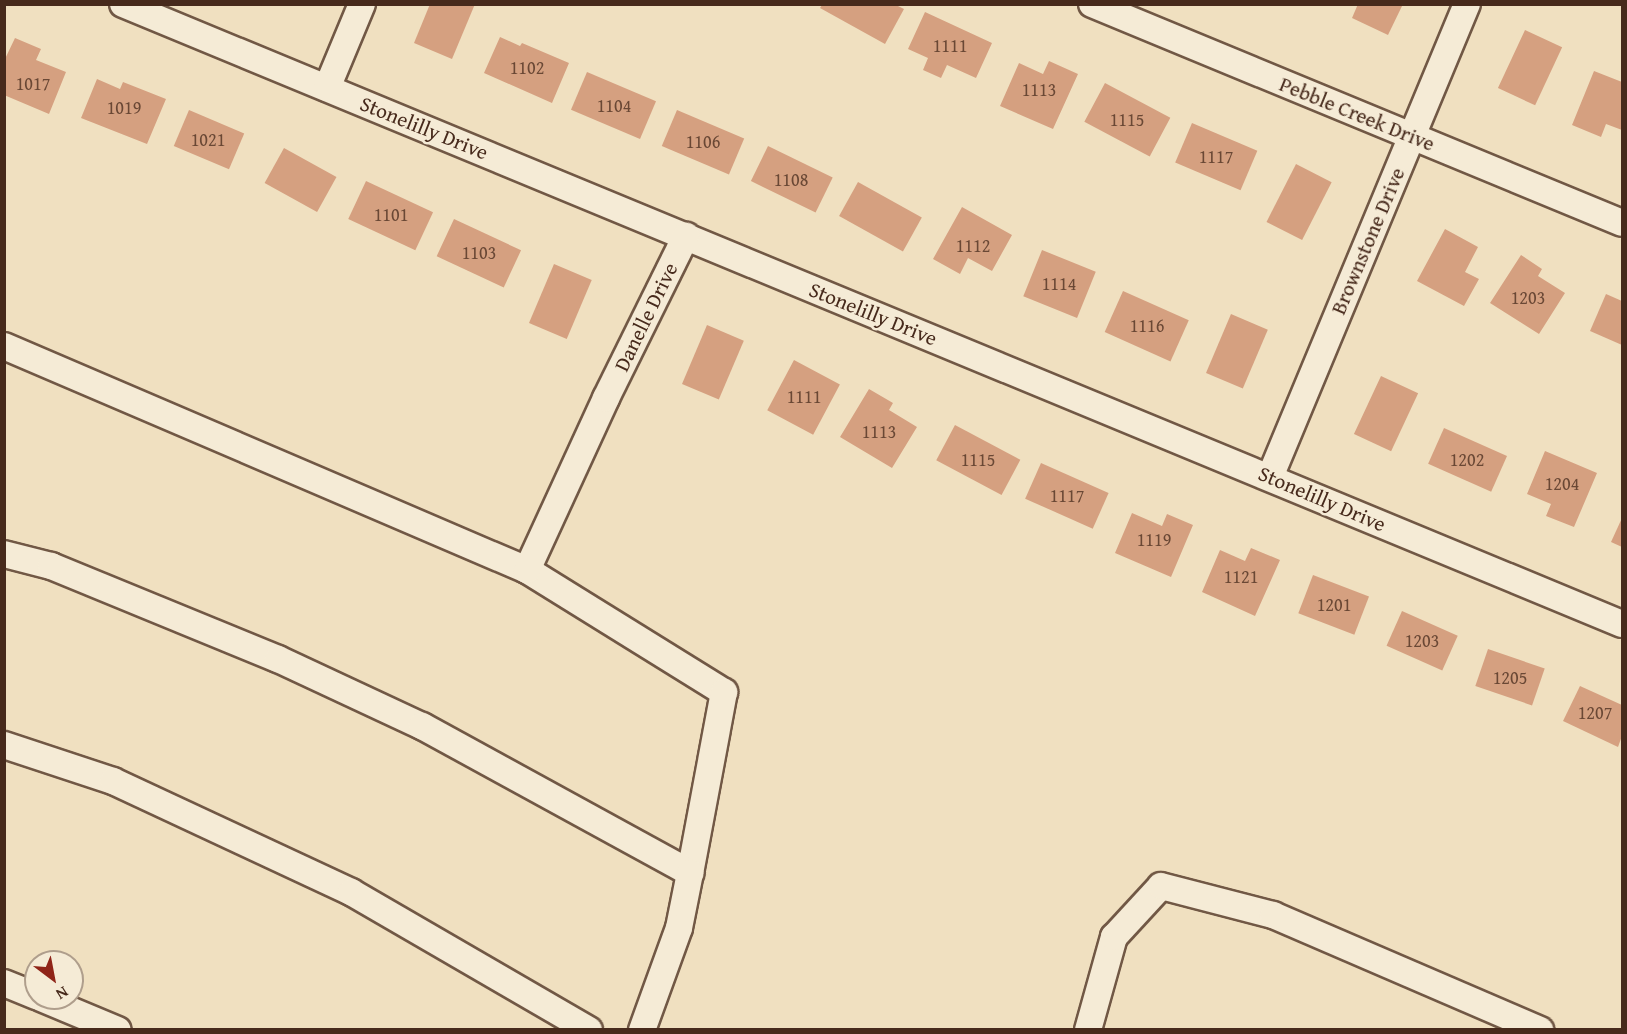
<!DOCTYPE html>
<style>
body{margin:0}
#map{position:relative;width:1627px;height:1034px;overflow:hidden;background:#f0e0c0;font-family:"Gentium Book Plus",serif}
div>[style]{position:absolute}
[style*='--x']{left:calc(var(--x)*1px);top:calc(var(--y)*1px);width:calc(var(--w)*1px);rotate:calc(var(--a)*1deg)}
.building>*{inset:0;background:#d5a080;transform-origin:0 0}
.roads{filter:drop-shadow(2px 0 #715845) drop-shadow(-2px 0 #715845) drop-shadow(0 2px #715845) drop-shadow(0 -2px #715845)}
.minor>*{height:26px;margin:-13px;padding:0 13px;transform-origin:13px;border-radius:13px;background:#f5ebd6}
span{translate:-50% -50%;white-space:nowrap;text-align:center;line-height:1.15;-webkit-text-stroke:5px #f5ebd6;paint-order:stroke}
.number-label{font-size:18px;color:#6a4835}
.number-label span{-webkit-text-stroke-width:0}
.street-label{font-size:21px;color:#472a1c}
.frame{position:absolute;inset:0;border:6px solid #472a1c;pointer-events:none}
.north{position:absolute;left:24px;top:950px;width:60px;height:60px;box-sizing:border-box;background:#f5ebd6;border:2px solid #af9e8c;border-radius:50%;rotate:148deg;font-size:16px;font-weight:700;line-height:24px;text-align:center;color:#472a1c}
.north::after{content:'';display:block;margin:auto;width:21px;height:27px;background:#8f2418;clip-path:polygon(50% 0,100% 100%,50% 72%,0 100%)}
</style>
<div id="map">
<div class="building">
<div style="clip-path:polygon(430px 4px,475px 4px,452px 59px,414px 43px)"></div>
<div style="clip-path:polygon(1358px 4px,1403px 4px,1388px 35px,1352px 18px)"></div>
<div style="clip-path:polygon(822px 5px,896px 5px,904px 9px,885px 44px,820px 8px)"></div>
<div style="clip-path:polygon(925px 12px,992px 43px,976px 78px,947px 65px,941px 78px,923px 70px,928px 58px,908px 49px)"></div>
<div style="left:1525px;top:30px;width:41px;height:64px;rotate:25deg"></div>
<div style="clip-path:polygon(500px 37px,520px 46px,522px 43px,569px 63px,552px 103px,484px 73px)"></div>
<div style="clip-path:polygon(15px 38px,41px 49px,36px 60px,66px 72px,49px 114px,4px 95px,4px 61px)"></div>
<div style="clip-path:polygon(1049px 61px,1078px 74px,1053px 129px,1000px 106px,1019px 63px,1043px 74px)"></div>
<div style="clip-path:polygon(1594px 71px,1622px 82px,1622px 130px,1606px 124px,1601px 137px,1572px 125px)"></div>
<div style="left:587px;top:72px;width:75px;height:41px;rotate:23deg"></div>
<div style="clip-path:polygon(97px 79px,120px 89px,123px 82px,166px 99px,147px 144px,81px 118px)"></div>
<div style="left:1105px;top:83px;width:74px;height:44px;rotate:28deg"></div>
<div style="left:189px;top:110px;width:60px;height:39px;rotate:23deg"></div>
<div style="left:677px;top:110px;width:73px;height:39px;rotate:23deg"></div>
<div style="left:1192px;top:123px;width:71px;height:43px;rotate:23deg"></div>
<div style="left:768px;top:146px;width:72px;height:39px;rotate:26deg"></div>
<div style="left:284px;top:148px;width:60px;height:40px;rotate:29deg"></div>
<div style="left:1296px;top:164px;width:40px;height:65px;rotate:27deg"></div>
<div style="left:366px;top:181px;width:74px;height:42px;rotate:25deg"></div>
<div style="left:858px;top:182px;width:73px;height:39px;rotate:29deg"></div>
<div style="clip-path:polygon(962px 207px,1012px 235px,992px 271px,968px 258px,960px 274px,933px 259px)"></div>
<div style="left:454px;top:219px;width:74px;height:41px;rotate:25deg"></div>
<div style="clip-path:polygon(1445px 229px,1478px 247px,1465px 272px,1479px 279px,1464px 306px,1417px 281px)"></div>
<div style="left:1042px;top:250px;width:58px;height:50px;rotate:22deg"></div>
<div style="clip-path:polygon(1521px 255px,1542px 269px,1538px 276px,1565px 293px,1539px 334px,1490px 303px)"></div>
<div style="left:554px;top:264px;width:41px;height:64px;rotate:23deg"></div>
<div style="left:1123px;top:291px;width:72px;height:45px;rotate:24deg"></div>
<div style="clip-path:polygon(1606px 294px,1622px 301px,1622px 345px,1590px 331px)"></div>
<div style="left:1231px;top:314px;width:40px;height:64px;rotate:23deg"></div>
<div style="left:707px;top:325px;width:40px;height:64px;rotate:23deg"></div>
<div style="left:794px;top:360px;width:52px;height:57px;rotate:28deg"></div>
<div style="left:1381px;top:376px;width:41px;height:64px;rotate:25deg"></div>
<div style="clip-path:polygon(869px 389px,893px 403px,889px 410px,917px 427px,892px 468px,840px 437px)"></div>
<div style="left:955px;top:425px;width:74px;height:40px;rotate:28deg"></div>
<div style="left:1444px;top:428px;width:69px;height:39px;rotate:24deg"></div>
<div style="clip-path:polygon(1545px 451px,1597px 473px,1574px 527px,1546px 516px,1551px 504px,1527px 494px)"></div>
<div style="left:1041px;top:463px;width:74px;height:39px;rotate:24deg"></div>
<div style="clip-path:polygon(1132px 513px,1162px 526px,1167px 514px,1193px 525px,1171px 577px,1115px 553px)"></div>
<div style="clip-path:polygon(1622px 518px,1622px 547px,1611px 542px)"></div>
<div style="clip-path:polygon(1251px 548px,1280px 560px,1255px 616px,1202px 592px,1220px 550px,1245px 561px)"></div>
<div style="left:1313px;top:575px;width:60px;height:41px;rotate:21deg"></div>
<div style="left:1402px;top:611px;width:61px;height:38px;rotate:24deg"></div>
<div style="left:1488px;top:649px;width:60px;height:39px;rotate:19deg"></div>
<div style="clip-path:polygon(1580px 686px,1622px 705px,1622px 736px,1618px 747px,1563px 721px)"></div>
</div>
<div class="roads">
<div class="minor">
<div style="--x:123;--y:4;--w:1622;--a:22.47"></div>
<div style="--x:1092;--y:4;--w:573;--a:22.45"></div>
<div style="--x:327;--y:88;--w:91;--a:-67.4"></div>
<div style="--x:4;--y:346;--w:569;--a:23.19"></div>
<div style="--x:527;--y:570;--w:232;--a:31.8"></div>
<div style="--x:724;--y:692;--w:184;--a:100.6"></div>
<div style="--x:1270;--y:477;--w:512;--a:-67.39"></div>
<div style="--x:4;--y:554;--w:49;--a:14.3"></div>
<div style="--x:51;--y:566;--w:245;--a:22.3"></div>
<div style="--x:278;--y:659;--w:159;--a:25"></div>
<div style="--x:422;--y:726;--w:306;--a:28.7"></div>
<div style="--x:690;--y:873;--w:56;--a:101.3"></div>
<div style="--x:679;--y:928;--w:109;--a:109.9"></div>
<div style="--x:527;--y:570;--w:189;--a:-65.3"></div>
<div style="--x:606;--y:398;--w:181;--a:-63.7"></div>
<div style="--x:4;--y:745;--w:115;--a:18.3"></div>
<div style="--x:113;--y:781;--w:263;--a:25"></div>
<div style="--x:351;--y:892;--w:275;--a:30.1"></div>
<div style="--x:4;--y:983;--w:35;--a:22"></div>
<div style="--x:41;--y:998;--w:83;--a:22.6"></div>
<div style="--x:1088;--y:1030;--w:97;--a:-74.4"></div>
<div style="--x:1114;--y:937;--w:69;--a:-47.3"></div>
<div style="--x:1161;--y:886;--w:116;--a:14.5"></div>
<div style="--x:1273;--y:915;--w:291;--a:23.3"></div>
</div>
</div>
<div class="number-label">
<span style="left:950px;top:46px">1111</span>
<span style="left:527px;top:68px">1102</span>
<span style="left:33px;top:84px">1017</span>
<span style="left:1039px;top:90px">1113</span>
<span style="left:614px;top:106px">1104</span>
<span style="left:124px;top:108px">1019</span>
<span style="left:1127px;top:120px">1115</span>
<span style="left:208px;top:140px">1021</span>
<span style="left:703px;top:142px">1106</span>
<span style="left:1216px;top:157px">1117</span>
<span style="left:791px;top:180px">1108</span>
<span style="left:391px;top:215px">1101</span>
<span style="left:973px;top:246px">1112</span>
<span style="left:479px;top:253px">1103</span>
<span style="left:1059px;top:284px">1114</span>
<span style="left:1528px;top:298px">1203</span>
<span style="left:1147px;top:326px">1116</span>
<span style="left:804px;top:397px">1111</span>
<span style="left:879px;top:432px">1113</span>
<span style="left:978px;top:460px">1115</span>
<span style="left:1467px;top:460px">1202</span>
<span style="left:1562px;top:484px">1204</span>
<span style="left:1067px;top:496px">1117</span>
<span style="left:1154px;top:540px">1119</span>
<span style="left:1241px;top:577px">1121</span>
<span style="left:1334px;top:605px">1201</span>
<span style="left:1422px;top:641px">1203</span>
<span style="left:1510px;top:678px">1205</span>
<span style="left:1595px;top:713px">1207</span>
</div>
<div class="street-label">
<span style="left:1357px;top:114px;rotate:22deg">Pebble Creek Drive</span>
<span style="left:424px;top:128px;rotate:22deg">Stonelilly Drive</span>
<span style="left:1368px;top:241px;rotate:-67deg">Brownstone Drive</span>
<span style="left:873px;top:314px;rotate:22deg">Stonelilly Drive</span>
<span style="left:646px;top:317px;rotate:-64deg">Danelle Drive</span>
<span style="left:1322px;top:499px;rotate:23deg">Stonelilly Drive</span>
</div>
<div class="frame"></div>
<div class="north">N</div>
</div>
